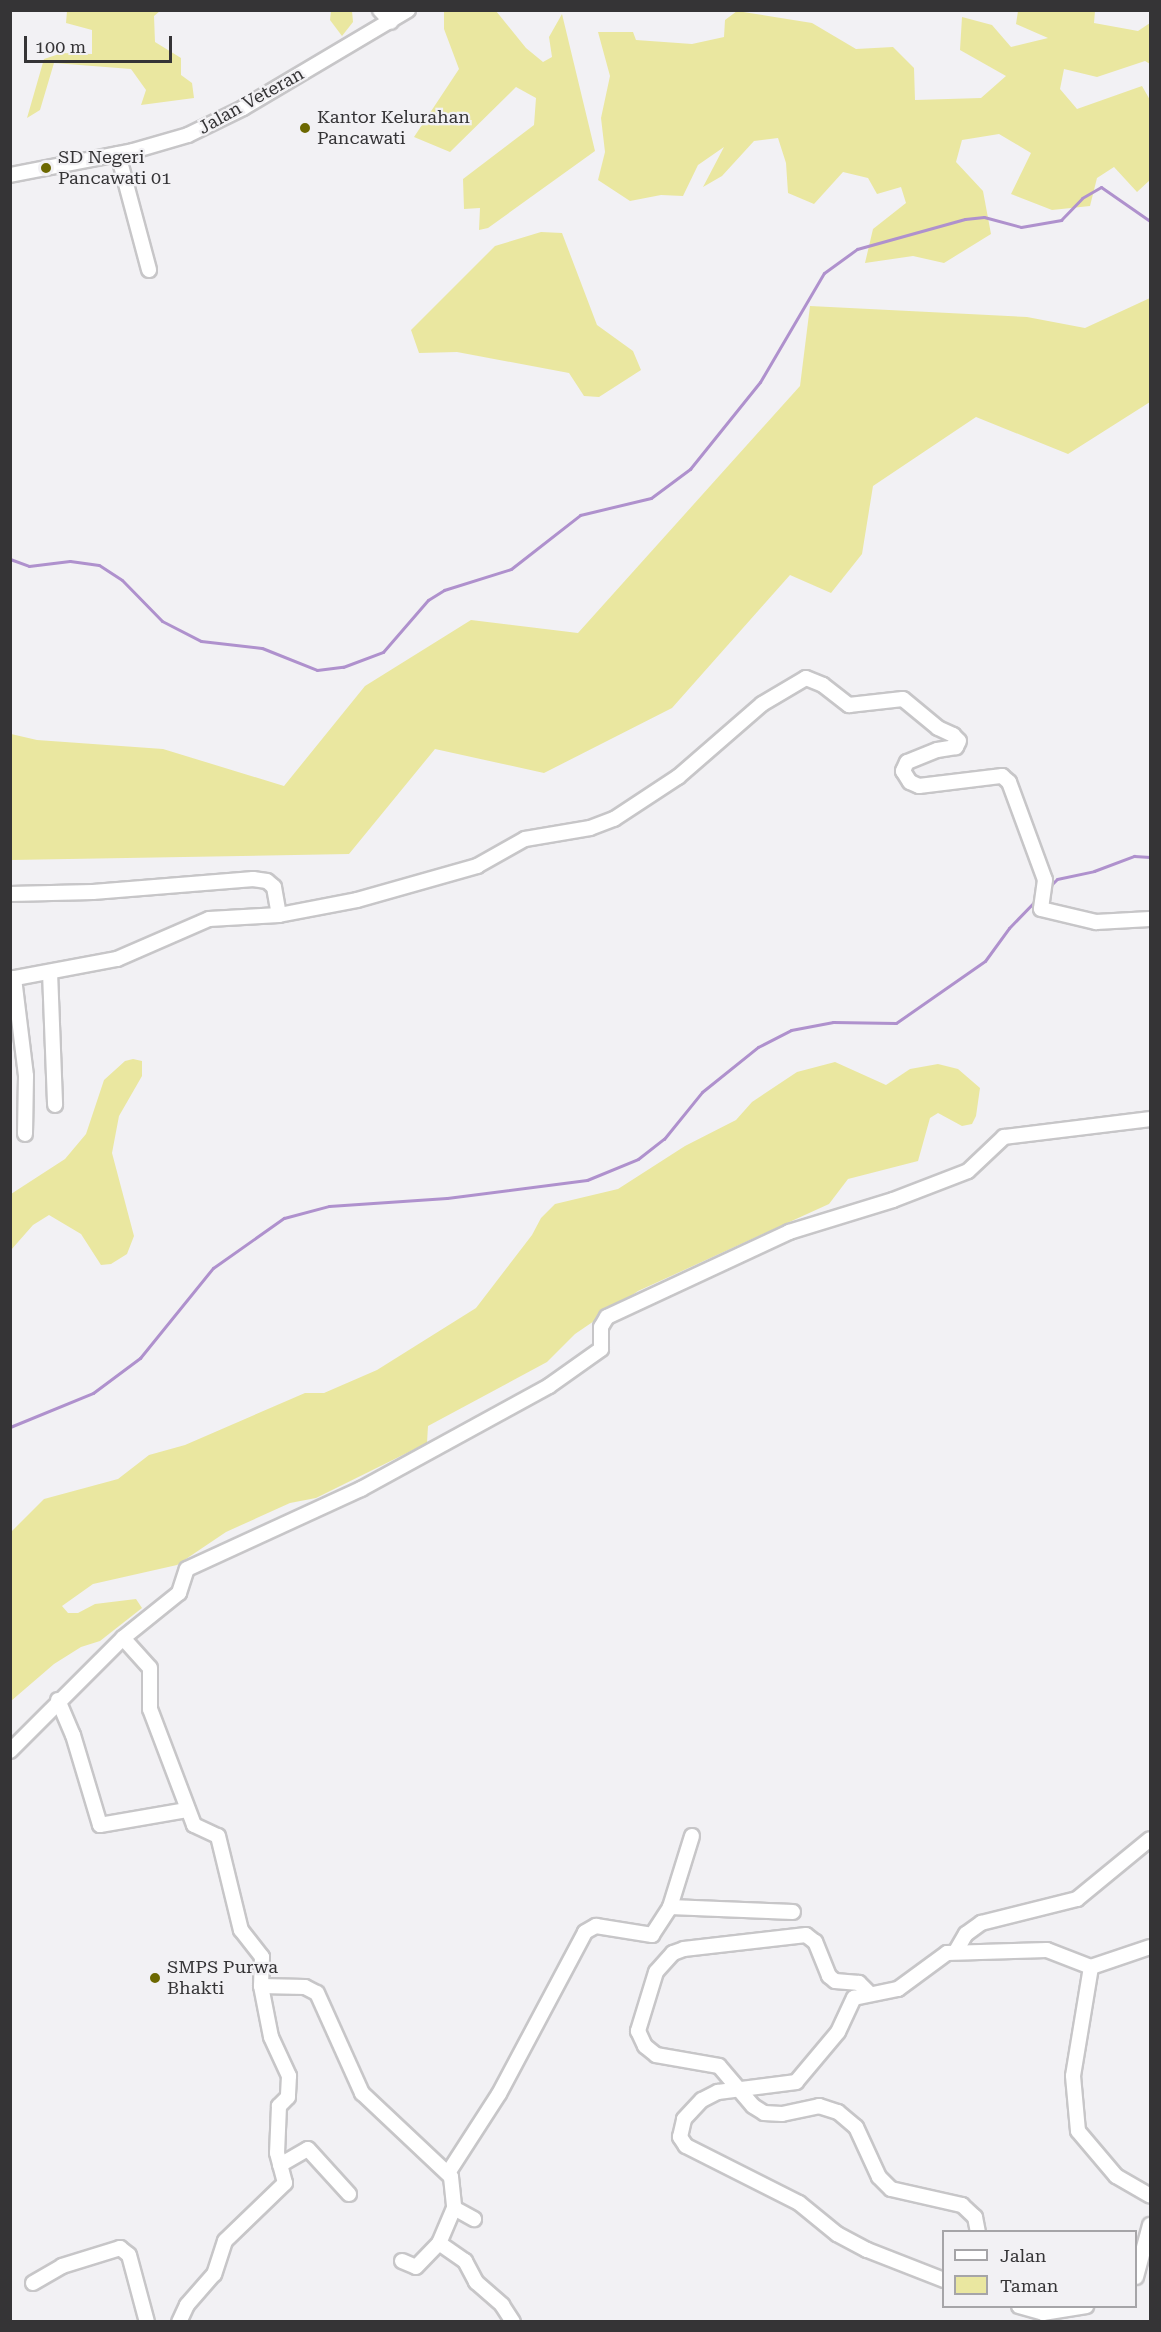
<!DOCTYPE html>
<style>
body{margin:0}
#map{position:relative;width:1161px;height:2332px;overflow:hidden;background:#f2f1f4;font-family:"Roboto Serif",serif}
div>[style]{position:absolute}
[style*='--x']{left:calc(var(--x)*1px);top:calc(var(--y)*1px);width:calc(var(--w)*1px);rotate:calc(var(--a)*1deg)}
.green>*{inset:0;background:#eae7a0}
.stream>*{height:3px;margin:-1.5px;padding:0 1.5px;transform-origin:1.5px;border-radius:1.5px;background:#af91cd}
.roads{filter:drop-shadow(2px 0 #c7c6c8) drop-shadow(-2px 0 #c7c6c8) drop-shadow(0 2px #c7c6c8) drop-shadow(0 -2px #c7c6c8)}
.minor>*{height:14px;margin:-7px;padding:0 7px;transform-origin:7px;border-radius:7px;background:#fff}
.dots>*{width:16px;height:16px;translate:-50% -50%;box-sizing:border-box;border:3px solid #f2f1f4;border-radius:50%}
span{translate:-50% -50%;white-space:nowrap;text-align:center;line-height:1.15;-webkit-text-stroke:4.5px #f2f1f4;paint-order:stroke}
.street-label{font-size:18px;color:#353436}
.poi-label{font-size:18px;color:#353436}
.left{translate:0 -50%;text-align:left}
.frame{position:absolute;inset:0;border:12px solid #353436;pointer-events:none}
.legend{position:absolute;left:942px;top:2230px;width:195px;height:78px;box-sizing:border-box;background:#f2f1f4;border:2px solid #a6a5a8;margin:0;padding:8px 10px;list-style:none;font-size:18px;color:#353436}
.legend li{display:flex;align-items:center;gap:12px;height:30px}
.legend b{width:30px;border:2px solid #a6a5a8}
.scale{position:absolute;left:24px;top:36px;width:148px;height:27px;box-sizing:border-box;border:3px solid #353436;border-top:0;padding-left:8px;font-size:18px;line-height:21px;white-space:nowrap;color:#353436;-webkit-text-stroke:4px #f2f1f4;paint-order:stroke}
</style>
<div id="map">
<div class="green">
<div style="clip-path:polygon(67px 11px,160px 11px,154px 16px,155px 42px,181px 58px,181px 75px,192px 83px,194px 98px,141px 105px,146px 90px,131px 69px,54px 63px,40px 110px,27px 118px,44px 59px,62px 53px,92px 54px,92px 30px,66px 23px)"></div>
<div style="clip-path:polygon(331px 11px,352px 11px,353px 22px,342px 36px,330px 20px)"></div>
<div style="clip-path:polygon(444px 11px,496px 11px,526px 48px,543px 62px,552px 57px,549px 37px,562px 14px,595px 151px,488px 228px,479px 230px,480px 208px,464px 209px,463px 179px,534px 125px,536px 98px,516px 87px,450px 152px,414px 137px,459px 69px,444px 29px)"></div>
<div style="clip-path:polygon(737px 11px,812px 23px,856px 49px,893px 47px,914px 68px,915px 100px,981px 98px,1006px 76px,960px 50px,962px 17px,992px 25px,1011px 47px,1048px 38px,1016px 24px,1018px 11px,1095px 11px,1094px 23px,1138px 31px,1150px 23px,1150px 64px,1145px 61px,1097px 77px,1064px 69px,1060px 89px,1077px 109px,1142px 86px,1150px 100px,1150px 180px,1137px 192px,1114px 167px,1097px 178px,1090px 206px,1052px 210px,1011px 194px,1031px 153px,999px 134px,962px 140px,956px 162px,983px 191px,991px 234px,944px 263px,913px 256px,865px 263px,873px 229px,906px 203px,901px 187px,877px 194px,868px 178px,843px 172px,814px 204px,788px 193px,786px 163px,778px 138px,754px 141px,722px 176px,703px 187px,724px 147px,698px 165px,683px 196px,661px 195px,630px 201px,598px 180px,605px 152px,601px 118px,610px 76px,598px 32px,633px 32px,636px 40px,692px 44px,724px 37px,725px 20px)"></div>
<div style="clip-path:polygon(541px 232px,562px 233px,597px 325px,633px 351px,641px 370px,599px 397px,584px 396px,569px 373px,457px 352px,419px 353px,411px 330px,495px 246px)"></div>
<div style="clip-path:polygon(1150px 298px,1150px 402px,1068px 454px,976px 417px,873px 486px,862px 554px,831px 593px,790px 575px,672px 708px,544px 773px,435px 749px,349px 854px,11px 860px,11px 734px,37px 740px,163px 749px,284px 786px,365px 686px,471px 620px,578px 633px,800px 386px,810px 306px,1027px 317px,1085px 328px)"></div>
<div style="clip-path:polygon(133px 1059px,142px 1061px,142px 1076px,119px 1116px,112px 1153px,134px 1236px,127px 1254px,111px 1264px,101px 1265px,81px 1234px,49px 1215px,33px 1225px,11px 1250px,11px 1194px,65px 1159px,86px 1134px,104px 1080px,125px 1061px)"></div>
<div style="clip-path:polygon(835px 1062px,886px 1085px,910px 1069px,938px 1064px,958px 1069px,980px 1088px,976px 1116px,972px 1124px,962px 1126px,938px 1113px,930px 1118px,918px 1161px,848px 1179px,829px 1204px,638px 1291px,575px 1334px,547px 1362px,428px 1426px,427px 1443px,316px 1498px,290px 1503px,226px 1532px,177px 1565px,93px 1584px,62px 1606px,68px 1613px,78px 1613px,95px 1604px,136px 1599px,142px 1608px,100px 1641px,81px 1647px,54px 1664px,11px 1701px,11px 1532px,44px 1499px,118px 1479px,149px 1455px,185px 1445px,305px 1393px,324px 1393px,377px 1370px,476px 1308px,532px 1235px,541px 1218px,555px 1204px,618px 1189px,685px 1146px,736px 1120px,752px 1102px,797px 1072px)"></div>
</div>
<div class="stream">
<div style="--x:10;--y:559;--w:20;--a:20"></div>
<div style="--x:29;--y:566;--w:41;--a:-7"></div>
<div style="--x:70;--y:561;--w:29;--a:8"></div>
<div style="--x:99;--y:565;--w:27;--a:33"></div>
<div style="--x:122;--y:580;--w:57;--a:45.7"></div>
<div style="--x:162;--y:621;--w:44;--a:27.1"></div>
<div style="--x:201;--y:641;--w:61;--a:6.5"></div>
<div style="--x:262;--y:648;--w:59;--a:21.8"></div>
<div style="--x:317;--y:670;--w:26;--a:-7"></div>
<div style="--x:343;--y:667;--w:43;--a:-20.6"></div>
<div style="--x:383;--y:652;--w:69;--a:-49.1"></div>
<div style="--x:428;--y:600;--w:19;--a:-32"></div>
<div style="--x:444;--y:590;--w:70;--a:-17.4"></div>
<div style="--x:511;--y:569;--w:88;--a:-38"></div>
<div style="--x:580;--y:515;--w:73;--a:-13.5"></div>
<div style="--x:651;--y:498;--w:49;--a:-36.6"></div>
<div style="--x:690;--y:469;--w:112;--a:-51.2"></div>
<div style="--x:760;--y:382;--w:126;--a:-59.6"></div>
<div style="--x:824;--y:273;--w:41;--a:-36"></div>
<div style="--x:857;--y:249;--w:112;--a:-15.5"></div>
<div style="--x:965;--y:219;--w:19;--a:-6"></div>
<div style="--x:984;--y:217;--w:38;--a:15"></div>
<div style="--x:1021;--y:227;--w:41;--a:-9.9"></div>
<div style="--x:1061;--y:220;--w:30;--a:-46"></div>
<div style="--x:1082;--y:198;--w:22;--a:-30"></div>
<div style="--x:1101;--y:187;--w:60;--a:34.8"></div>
<div style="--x:1049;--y:887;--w:11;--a:-45"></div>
<div style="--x:1057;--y:879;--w:38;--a:-12"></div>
<div style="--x:1094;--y:871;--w:43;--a:-20.6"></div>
<div style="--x:1134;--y:856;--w:16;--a:4"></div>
<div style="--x:10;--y:1427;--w:90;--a:-22.3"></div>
<div style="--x:93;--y:1393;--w:59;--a:-36.7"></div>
<div style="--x:140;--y:1358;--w:116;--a:-51"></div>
<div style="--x:213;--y:1268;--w:87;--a:-35.2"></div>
<div style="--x:284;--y:1218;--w:47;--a:-14.9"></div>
<div style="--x:329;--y:1206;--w:118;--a:-3.9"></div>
<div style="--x:447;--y:1198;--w:141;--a:-7.3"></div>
<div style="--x:587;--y:1180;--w:55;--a:-22.4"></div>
<div style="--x:638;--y:1159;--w:33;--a:-38"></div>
<div style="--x:664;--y:1139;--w:60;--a:-51"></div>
<div style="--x:702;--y:1092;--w:72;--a:-38.8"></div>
<div style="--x:758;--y:1047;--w:37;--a:-27"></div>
<div style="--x:791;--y:1030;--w:43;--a:-10.8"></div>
<div style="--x:833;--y:1022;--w:63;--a:0.9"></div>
<div style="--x:896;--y:1023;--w:108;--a:-34.9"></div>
<div style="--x:985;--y:961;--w:41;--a:-54"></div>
<div style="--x:1009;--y:928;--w:39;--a:-46"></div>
</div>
<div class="roads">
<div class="minor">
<div style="--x:380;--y:10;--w:16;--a:47"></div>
<div style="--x:118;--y:154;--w:120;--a:75"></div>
<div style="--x:10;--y:175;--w:125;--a:-11"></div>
<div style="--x:133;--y:151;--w:57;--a:-16.2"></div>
<div style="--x:188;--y:135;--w:61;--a:-26.1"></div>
<div style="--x:243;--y:108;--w:192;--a:-30.7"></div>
<div style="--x:10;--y:894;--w:83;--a:-1.4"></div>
<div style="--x:93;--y:892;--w:161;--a:-4.6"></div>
<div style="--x:253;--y:879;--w:14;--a:8"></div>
<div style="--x:267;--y:881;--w:9;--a:41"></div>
<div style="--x:274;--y:887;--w:28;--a:80"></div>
<div style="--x:279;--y:915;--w:79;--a:-10.9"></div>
<div style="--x:357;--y:900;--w:125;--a:-15.8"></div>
<div style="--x:477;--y:866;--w:55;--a:-29.4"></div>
<div style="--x:525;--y:839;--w:66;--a:-9.6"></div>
<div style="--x:590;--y:828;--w:26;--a:-21"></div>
<div style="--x:614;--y:819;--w:77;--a:-33.3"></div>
<div style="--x:678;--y:777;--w:111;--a:-41"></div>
<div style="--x:762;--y:704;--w:51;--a:-30.6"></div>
<div style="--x:806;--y:678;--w:18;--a:22"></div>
<div style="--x:823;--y:685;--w:33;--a:38"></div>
<div style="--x:849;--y:705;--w:54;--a:-6.3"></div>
<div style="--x:903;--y:699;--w:45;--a:39.6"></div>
<div style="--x:938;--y:728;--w:17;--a:25"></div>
<div style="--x:953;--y:735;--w:8;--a:45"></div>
<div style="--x:959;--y:741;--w:7;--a:117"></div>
<div style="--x:956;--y:747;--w:19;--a:171"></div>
<div style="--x:937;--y:750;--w:32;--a:158"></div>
<div style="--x:907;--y:762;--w:10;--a:114"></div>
<div style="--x:903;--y:771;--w:13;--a:58"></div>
<div style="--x:910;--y:782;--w:10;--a:24"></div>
<div style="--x:919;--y:786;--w:84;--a:-6.9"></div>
<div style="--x:1002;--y:776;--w:9;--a:41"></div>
<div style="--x:1009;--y:782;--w:104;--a:69.8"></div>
<div style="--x:1045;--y:880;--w:29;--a:98"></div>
<div style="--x:1041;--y:909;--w:57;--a:13.3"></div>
<div style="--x:1096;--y:922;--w:54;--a:-3.2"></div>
<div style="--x:50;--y:972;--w:133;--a:87.8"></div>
<div style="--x:14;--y:978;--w:99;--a:83"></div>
<div style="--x:26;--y:1076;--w:58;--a:91"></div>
<div style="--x:10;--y:979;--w:109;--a:-10.6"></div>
<div style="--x:117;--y:959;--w:100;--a:-23.5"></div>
<div style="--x:209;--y:919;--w:70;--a:-3.3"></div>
<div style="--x:123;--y:1638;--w:40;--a:48"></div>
<div style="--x:150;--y:1668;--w:41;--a:90"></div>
<div style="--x:150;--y:1709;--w:124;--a:69.2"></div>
<div style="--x:194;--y:1825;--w:26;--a:25"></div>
<div style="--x:218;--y:1836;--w:97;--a:76.3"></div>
<div style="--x:241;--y:1930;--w:34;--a:52"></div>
<div style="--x:262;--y:1957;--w:29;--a:92"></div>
<div style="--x:261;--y:1986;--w:52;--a:78.9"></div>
<div style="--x:271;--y:2037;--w:43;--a:65.2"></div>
<div style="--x:289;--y:2076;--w:21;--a:93"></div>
<div style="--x:288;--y:2097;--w:13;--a:135"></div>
<div style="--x:279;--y:2106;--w:47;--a:92.4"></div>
<div style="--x:277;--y:2153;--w:31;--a:75"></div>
<div style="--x:285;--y:2183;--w:83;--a:136"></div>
<div style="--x:225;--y:2241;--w:35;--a:108"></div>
<div style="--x:214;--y:2274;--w:41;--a:131.1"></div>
<div style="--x:187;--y:2305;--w:19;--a:115"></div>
<div style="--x:58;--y:1700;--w:38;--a:67"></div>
<div style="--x:73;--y:1735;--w:94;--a:73.3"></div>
<div style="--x:100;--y:1825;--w:88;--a:-9.8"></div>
<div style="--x:10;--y:1751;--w:160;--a:-45"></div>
<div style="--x:123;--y:1638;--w:72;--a:-38.8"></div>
<div style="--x:179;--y:1593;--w:25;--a:-72"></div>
<div style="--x:187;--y:1569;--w:192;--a:-24.7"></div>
<div style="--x:361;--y:1489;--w:214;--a:-28.7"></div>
<div style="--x:549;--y:1386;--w:64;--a:-35.4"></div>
<div style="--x:601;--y:1349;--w:22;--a:-90"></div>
<div style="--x:601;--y:1327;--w:12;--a:-59"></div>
<div style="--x:607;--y:1317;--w:201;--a:-25"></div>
<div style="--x:789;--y:1232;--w:109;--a:-17.1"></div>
<div style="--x:893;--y:1200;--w:80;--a:-21.1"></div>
<div style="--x:968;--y:1171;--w:50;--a:-43.4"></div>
<div style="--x:1004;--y:1137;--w:147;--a:-7"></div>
<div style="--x:692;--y:1836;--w:74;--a:107.2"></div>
<div style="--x:670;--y:1907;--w:123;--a:2.3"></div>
<div style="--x:956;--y:1951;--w:20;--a:-60"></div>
<div style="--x:966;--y:1934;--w:19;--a:-36"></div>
<div style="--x:981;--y:1923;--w:99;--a:-14"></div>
<div style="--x:1077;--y:1899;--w:94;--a:-39.4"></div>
<div style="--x:1091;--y:1967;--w:62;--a:-18.7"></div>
<div style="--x:261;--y:1986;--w:44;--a:1.3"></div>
<div style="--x:305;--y:1987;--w:13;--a:27"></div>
<div style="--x:317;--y:1993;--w:110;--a:65.8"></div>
<div style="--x:362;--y:2093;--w:122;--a:43.3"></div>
<div style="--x:451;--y:2177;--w:31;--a:84"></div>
<div style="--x:454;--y:2208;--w:38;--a:113"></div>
<div style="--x:439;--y:2243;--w:32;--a:35"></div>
<div style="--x:465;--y:2261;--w:24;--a:62"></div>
<div style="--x:476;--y:2282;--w:35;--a:41"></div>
<div style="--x:502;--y:2305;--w:20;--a:57"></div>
<div style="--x:870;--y:1994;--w:16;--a:-135"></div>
<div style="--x:859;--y:1983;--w:24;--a:-175"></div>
<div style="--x:835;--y:1981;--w:8;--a:-140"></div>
<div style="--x:829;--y:1976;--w:37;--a:-112"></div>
<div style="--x:815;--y:1942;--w:11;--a:-142"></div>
<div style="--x:806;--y:1935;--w:123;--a:173.5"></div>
<div style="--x:684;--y:1949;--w:12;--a:160"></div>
<div style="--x:673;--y:1953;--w:25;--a:132"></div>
<div style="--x:656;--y:1972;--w:62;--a:107"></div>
<div style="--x:638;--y:2031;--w:17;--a:65"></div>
<div style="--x:645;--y:2046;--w:14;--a:39"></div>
<div style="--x:656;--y:2055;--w:64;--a:9.9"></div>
<div style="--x:719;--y:2066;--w:52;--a:49.6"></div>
<div style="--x:753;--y:2106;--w:13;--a:32"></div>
<div style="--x:764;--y:2113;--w:18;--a:3"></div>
<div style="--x:782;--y:2114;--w:38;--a:-12"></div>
<div style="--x:819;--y:2106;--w:20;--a:18"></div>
<div style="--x:838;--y:2112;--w:23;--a:40"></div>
<div style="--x:856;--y:2127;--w:55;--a:65.3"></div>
<div style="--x:879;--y:2177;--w:17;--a:45"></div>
<div style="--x:891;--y:2189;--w:73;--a:12.7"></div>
<div style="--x:962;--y:2205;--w:18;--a:43"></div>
<div style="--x:975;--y:2217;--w:15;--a:79"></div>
<div style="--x:280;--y:2165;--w:32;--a:-30"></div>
<div style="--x:308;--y:2149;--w:61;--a:47.7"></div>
<div style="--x:448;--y:2173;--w:94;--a:-57.2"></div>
<div style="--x:499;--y:2094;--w:183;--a:-62"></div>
<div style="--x:585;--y:1932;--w:13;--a:-29"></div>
<div style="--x:596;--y:1926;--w:57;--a:9.1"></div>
<div style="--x:652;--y:1935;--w:33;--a:-57"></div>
<div style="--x:454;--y:2208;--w:23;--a:29"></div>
<div style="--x:402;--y:2261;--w:15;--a:23"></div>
<div style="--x:416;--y:2267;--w:33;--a:-46"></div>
<div style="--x:1136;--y:2277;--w:54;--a:-74.9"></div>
<div style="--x:944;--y:2280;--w:83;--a:-158.7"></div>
<div style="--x:867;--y:2250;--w:34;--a:-152"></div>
<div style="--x:837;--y:2234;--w:49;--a:-140.8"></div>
<div style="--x:799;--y:2203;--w:127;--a:-153.2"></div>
<div style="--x:686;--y:2146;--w:11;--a:-124"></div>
<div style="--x:680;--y:2137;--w:18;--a:-77"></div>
<div style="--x:684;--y:2119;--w:26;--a:-47"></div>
<div style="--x:702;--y:2100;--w:18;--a:-27"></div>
<div style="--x:718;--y:2092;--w:79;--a:-7.3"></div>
<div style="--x:796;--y:2082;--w:65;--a:-50"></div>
<div style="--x:838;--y:2032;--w:38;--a:-65"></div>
<div style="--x:854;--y:1998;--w:45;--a:-11.6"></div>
<div style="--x:898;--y:1989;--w:61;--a:-36.3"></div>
<div style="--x:947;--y:1953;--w:100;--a:-1.7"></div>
<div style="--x:1047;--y:1950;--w:47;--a:21.1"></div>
<div style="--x:1091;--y:1967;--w:110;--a:99.4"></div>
<div style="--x:1073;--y:2076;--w:55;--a:84.8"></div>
<div style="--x:1078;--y:2131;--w:59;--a:49.8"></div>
<div style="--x:1116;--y:2176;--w:39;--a:30"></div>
<div style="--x:33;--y:2283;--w:34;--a:-30"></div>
<div style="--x:62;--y:2266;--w:61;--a:-17.2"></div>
<div style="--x:120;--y:2248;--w:11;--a:38"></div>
<div style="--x:129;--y:2255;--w:69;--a:75"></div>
<div style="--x:1019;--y:2306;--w:25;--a:16"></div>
<div style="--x:1043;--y:2313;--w:44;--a:-9.2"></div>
</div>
</div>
<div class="dots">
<div style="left:305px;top:128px;background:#6c6800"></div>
<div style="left:46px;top:168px;background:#6c6800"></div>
<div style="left:155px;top:1978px;background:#6c6800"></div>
</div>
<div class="street-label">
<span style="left:251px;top:101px;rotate:-29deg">Jalan Veteran</span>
</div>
<div class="poi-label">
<span class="left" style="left:317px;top:128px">Kantor Kelurahan<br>Pancawati</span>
<span class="left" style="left:58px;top:168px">SD Negeri<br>Pancawati 01</span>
<span class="left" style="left:167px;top:1978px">SMPS Purwa<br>Bhakti</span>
</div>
<div class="frame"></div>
<ul class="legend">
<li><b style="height:8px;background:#fff"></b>Jalan</li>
<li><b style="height:16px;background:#eae7a0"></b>Taman</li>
</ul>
<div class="scale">100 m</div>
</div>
